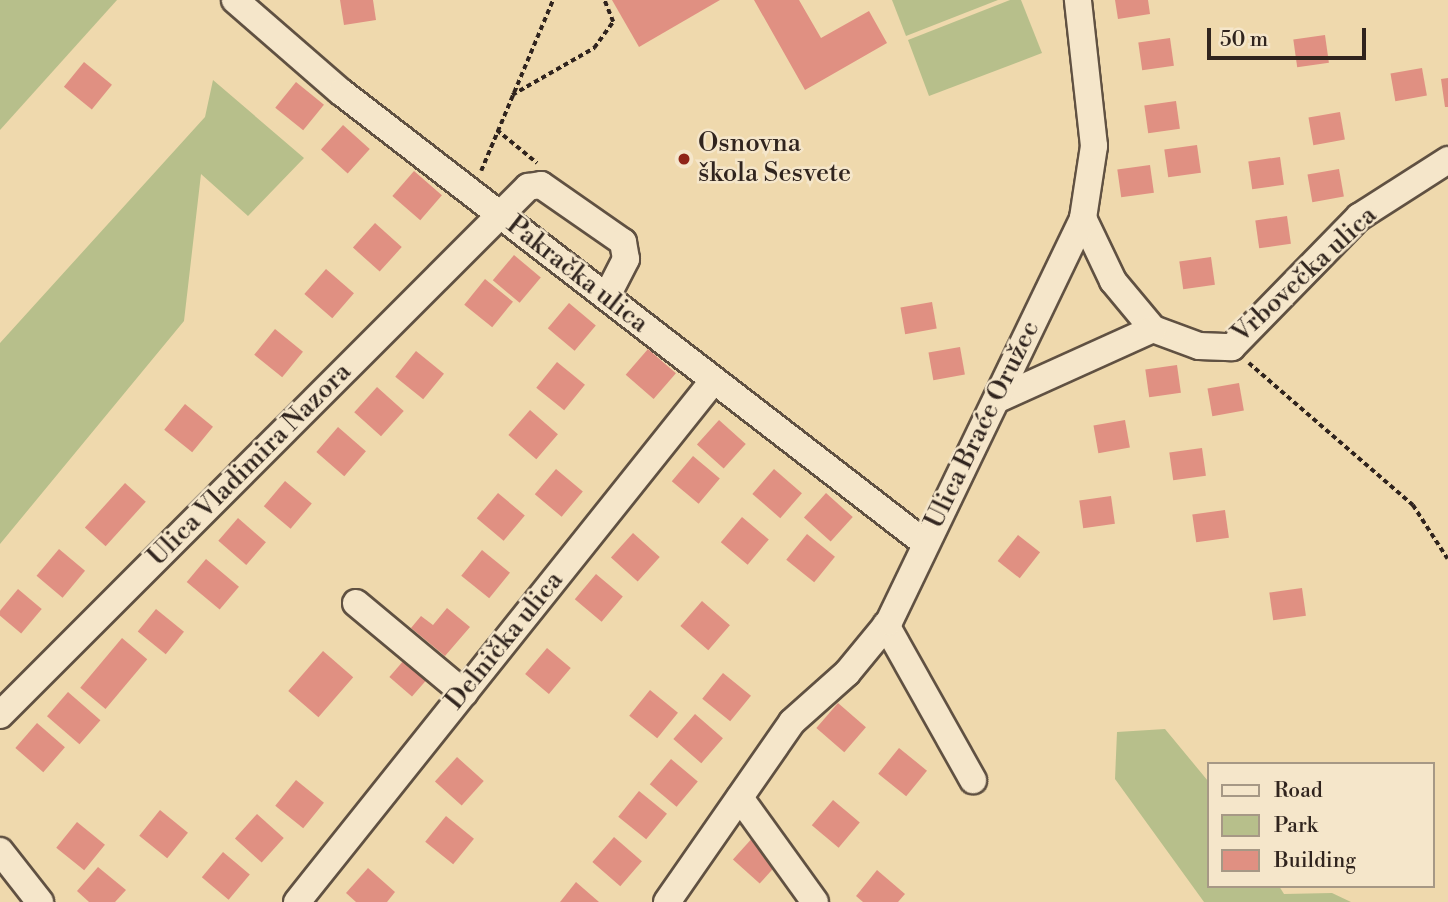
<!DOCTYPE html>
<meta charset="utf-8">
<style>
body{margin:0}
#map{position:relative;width:1448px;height:902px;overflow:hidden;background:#efd9ad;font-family:"Libre Bodoni",serif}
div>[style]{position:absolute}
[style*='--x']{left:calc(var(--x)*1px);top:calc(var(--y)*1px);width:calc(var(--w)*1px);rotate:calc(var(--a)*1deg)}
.green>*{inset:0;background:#b7bf8b}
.building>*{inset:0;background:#e09082;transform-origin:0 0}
.path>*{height:3.5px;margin-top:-1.75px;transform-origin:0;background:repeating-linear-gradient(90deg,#30241e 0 5px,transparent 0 8.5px)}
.roads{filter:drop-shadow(2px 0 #605142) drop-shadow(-2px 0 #605142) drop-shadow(0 2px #605142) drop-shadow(0 -2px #605142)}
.minor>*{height:26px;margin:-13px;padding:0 13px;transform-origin:13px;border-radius:13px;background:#f5e6ca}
.dots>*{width:19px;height:19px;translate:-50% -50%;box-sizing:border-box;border:4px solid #f5e6ca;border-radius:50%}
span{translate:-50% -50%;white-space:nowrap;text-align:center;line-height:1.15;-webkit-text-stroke:5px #f5e6ca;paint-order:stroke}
.poi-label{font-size:26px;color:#30241e}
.left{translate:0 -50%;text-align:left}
.street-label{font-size:26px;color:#30241e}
.legend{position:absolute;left:1207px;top:762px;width:228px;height:126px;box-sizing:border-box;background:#f5e6ca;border:2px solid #a69885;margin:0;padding:9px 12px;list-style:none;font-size:21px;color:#30241e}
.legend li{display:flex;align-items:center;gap:14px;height:35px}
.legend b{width:35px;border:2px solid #a69885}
.scale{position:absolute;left:1207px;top:28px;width:159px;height:32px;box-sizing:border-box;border:4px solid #30241e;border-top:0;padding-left:9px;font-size:21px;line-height:24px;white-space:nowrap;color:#30241e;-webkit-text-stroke:5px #f5e6ca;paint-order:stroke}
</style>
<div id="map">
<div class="green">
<div style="clip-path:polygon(0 0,117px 0,0 130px)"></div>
<div style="clip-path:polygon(892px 0,998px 0,906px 36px)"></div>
<div style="clip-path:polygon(1010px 0,1021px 0,1042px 53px,929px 96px,908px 40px)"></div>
<div style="clip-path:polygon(213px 80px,304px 158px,248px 216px,201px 174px,184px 321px,0 544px,0 343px,205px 117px)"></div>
<div style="clip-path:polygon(1165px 729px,1208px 781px,1208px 886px,1279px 886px,1284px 894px,1332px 893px,1351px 902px,1204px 902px,1115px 779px,1117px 732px)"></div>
</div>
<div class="building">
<div style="clip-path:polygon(340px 0,373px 0,376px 20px,344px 25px)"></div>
<div style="clip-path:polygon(612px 0,720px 0,639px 47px)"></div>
<div style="clip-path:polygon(754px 0,799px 0,821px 38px,869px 11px,887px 43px,805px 90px)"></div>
<div style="clip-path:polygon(1115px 0,1148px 0,1150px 14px,1118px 19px)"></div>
<div style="left:1325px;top:35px;width:28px;height:32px;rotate:82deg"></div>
<div style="left:1170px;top:38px;width:28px;height:32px;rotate:82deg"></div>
<div style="left:84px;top:62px;width:36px;height:32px;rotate:39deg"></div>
<div style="left:1422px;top:68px;width:28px;height:32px;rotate:80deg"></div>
<div style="clip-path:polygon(1448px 78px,1448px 107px,1445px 107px,1441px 79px)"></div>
<div style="left:296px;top:82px;width:36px;height:33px;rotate:39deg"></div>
<div style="left:1176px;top:101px;width:28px;height:32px;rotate:82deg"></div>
<div style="left:1340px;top:112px;width:28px;height:32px;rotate:80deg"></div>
<div style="left:343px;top:125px;width:36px;height:33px;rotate:42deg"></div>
<div style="left:1197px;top:145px;width:28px;height:33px;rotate:82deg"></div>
<div style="left:1280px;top:157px;width:28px;height:32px;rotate:82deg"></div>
<div style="left:1150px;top:165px;width:28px;height:33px;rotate:82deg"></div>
<div style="left:1339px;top:169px;width:28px;height:32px;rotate:80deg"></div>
<div style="left:414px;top:171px;width:37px;height:33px;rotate:41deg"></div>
<div style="left:1287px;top:216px;width:28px;height:32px;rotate:82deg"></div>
<div style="left:375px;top:223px;width:36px;height:33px;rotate:42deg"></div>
<div style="left:514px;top:255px;width:35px;height:33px;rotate:40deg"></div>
<div style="left:1211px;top:257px;width:28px;height:32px;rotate:82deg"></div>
<div style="left:326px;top:269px;width:37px;height:33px;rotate:41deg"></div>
<div style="left:485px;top:279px;width:36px;height:33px;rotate:39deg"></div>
<div style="left:932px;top:302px;width:27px;height:32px;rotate:80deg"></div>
<div style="left:569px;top:303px;width:35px;height:33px;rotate:40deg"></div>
<div style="left:275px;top:329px;width:36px;height:33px;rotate:39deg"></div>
<div style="left:960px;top:347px;width:28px;height:32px;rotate:80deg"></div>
<div style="left:648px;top:349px;width:37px;height:34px;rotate:41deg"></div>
<div style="left:416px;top:351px;width:36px;height:33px;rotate:39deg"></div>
<div style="left:557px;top:362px;width:36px;height:33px;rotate:39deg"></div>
<div style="left:1177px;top:365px;width:28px;height:32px;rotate:82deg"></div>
<div style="left:1239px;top:383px;width:28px;height:32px;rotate:80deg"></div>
<div style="left:377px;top:387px;width:36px;height:34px;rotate:42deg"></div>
<div style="left:185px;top:404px;width:36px;height:33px;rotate:39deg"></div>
<div style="left:530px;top:410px;width:37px;height:33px;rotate:41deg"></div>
<div style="left:719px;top:420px;width:36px;height:33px;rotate:42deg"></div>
<div style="left:1125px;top:420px;width:28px;height:32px;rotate:80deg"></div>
<div style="left:338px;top:427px;width:37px;height:33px;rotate:41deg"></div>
<div style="left:1202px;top:448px;width:28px;height:33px;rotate:82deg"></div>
<div style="left:693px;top:456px;width:35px;height:33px;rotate:40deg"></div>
<div style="left:556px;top:469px;width:35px;height:33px;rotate:40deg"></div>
<div style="left:774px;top:469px;width:37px;height:33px;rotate:41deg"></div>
<div style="left:285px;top:481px;width:35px;height:33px;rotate:40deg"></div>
<div style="left:125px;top:483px;width:28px;height:60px;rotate:42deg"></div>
<div style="left:498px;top:493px;width:35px;height:33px;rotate:40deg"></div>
<div style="left:826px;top:493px;width:36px;height:33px;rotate:42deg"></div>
<div style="left:1111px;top:496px;width:28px;height:32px;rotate:82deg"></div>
<div style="left:1225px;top:510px;width:28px;height:33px;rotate:82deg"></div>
<div style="left:742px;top:517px;width:35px;height:33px;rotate:40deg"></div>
<div style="left:238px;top:518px;width:37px;height:30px;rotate:41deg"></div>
<div style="left:633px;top:533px;width:36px;height:33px;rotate:42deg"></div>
<div style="left:807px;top:534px;width:36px;height:33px;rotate:39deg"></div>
<div style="left:1018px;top:535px;width:28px;height:33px;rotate:38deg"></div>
<div style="left:59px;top:549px;width:34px;height:35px;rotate:40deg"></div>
<div style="left:482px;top:550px;width:36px;height:33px;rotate:39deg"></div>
<div style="left:206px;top:559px;width:43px;height:30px;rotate:40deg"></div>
<div style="left:596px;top:574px;width:35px;height:33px;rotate:40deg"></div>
<div style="left:1302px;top:588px;width:28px;height:33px;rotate:82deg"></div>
<div style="left:18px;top:589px;width:31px;height:32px;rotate:40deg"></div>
<div style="left:702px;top:601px;width:37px;height:33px;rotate:41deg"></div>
<div style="clip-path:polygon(447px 608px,470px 627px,445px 656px,411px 628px,421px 616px,433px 625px)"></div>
<div style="left:156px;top:609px;width:36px;height:29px;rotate:39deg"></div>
<div style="left:122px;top:638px;width:33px;height:65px;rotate:40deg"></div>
<div style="left:547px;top:648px;width:31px;height:34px;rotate:40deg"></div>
<div style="left:323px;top:651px;width:40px;height:53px;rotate:41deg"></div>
<div style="left:411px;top:652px;width:30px;height:33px;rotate:41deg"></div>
<div style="left:723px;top:673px;width:36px;height:33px;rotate:39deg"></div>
<div style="left:650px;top:690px;width:36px;height:33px;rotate:39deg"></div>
<div style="left:68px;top:692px;width:43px;height:32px;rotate:41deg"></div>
<div style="left:838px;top:703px;width:37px;height:33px;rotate:41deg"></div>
<div style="left:695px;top:714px;width:37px;height:33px;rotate:41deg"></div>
<div style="left:37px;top:723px;width:37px;height:33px;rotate:41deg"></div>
<div style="left:899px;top:748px;width:36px;height:33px;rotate:39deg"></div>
<div style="left:457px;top:757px;width:36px;height:33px;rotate:42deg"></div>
<div style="left:671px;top:759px;width:35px;height:33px;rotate:40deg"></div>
<div style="left:296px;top:780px;width:36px;height:33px;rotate:39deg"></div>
<div style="left:639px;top:791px;width:36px;height:33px;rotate:39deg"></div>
<div style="left:833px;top:800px;width:35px;height:33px;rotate:40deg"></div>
<div style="left:160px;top:810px;width:36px;height:33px;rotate:39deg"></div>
<div style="left:257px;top:814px;width:36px;height:33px;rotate:42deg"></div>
<div style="left:446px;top:816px;width:36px;height:33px;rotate:39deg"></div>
<div style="left:77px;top:822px;width:36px;height:33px;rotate:39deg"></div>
<div style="left:755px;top:835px;width:36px;height:33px;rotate:42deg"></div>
<div style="left:614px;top:837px;width:37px;height:33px;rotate:41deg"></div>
<div style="left:223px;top:852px;width:35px;height:33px;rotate:40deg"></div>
<div style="clip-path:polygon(98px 867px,126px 890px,115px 902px,89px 902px,77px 891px)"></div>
<div style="clip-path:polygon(368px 868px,395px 892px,387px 902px,356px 902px,346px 893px)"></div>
<div style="clip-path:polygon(877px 870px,905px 894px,898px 902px,863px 902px,856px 896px)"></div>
<div style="clip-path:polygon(576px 882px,599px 902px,560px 902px)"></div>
</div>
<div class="path">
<div style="--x:512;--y:95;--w:95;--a:-29.8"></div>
<div style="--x:594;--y:48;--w:32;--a:-54"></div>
<div style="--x:613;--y:22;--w:24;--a:-112"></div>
<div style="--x:497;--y:130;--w:52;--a:39.5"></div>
<div style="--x:481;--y:171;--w:186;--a:-67.2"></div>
<div style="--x:1249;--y:363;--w:217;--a:40.9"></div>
<div style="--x:1413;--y:505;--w:64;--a:57.1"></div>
</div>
<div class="roads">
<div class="minor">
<div style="--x:235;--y:0;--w:140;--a:41"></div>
<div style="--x:341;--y:92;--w:738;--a:37.68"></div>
<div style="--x:1083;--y:218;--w:70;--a:64.5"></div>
<div style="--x:1113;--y:281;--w:62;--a:50.2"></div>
<div style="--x:1153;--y:329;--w:49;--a:20.3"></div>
<div style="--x:1199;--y:346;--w:33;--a:2"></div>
<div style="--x:1232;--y:347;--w:182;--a:-45.7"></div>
<div style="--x:1359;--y:217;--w:106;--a:-32.6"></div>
<div style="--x:998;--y:399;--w:170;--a:-24.3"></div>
<div style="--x:356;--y:603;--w:141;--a:39.8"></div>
<div style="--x:886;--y:625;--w:178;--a:60.7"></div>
<div style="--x:0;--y:715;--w:747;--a:-45"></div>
<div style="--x:528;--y:187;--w:13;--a:-9"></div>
<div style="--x:541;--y:185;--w:100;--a:34.8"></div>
<div style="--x:623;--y:242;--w:17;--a:80"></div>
<div style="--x:626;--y:259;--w:42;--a:117.2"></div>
<div style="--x:740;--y:798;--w:128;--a:54.2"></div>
<div style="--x:0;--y:851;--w:65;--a:51.9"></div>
<div style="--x:297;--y:902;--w:667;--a:-51.39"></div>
<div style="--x:667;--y:902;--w:219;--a:-55.2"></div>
<div style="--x:792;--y:722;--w:74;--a:-41.7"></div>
<div style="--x:847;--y:673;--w:66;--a:-50.5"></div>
<div style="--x:889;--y:622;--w:448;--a:-64.3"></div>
<div style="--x:1083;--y:218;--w:73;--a:-81.3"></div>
<div style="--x:1094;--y:146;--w:147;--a:-96.3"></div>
</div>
</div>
<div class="dots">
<div style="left:684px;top:159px;background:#8f2418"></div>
</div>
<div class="poi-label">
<span class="left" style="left:698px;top:159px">Osnovna<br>škola Sesvete</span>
</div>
<div class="street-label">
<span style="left:577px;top:275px;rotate:38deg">Pakračka ulica</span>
<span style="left:1305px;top:275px;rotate:-43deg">Vrbovečka ulica</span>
<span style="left:983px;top:425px;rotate:-64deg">Ulica Braće Oružec</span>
<span style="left:250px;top:465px;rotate:-45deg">Ulica Vladimira Nazora</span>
<span style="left:505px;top:641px;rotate:-51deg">Delnička ulica</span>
</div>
<ul class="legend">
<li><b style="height:9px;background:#f5e6ca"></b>Road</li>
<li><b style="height:19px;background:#b7bf8b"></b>Park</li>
<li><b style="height:19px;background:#e09082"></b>Building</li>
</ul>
<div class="scale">50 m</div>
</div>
